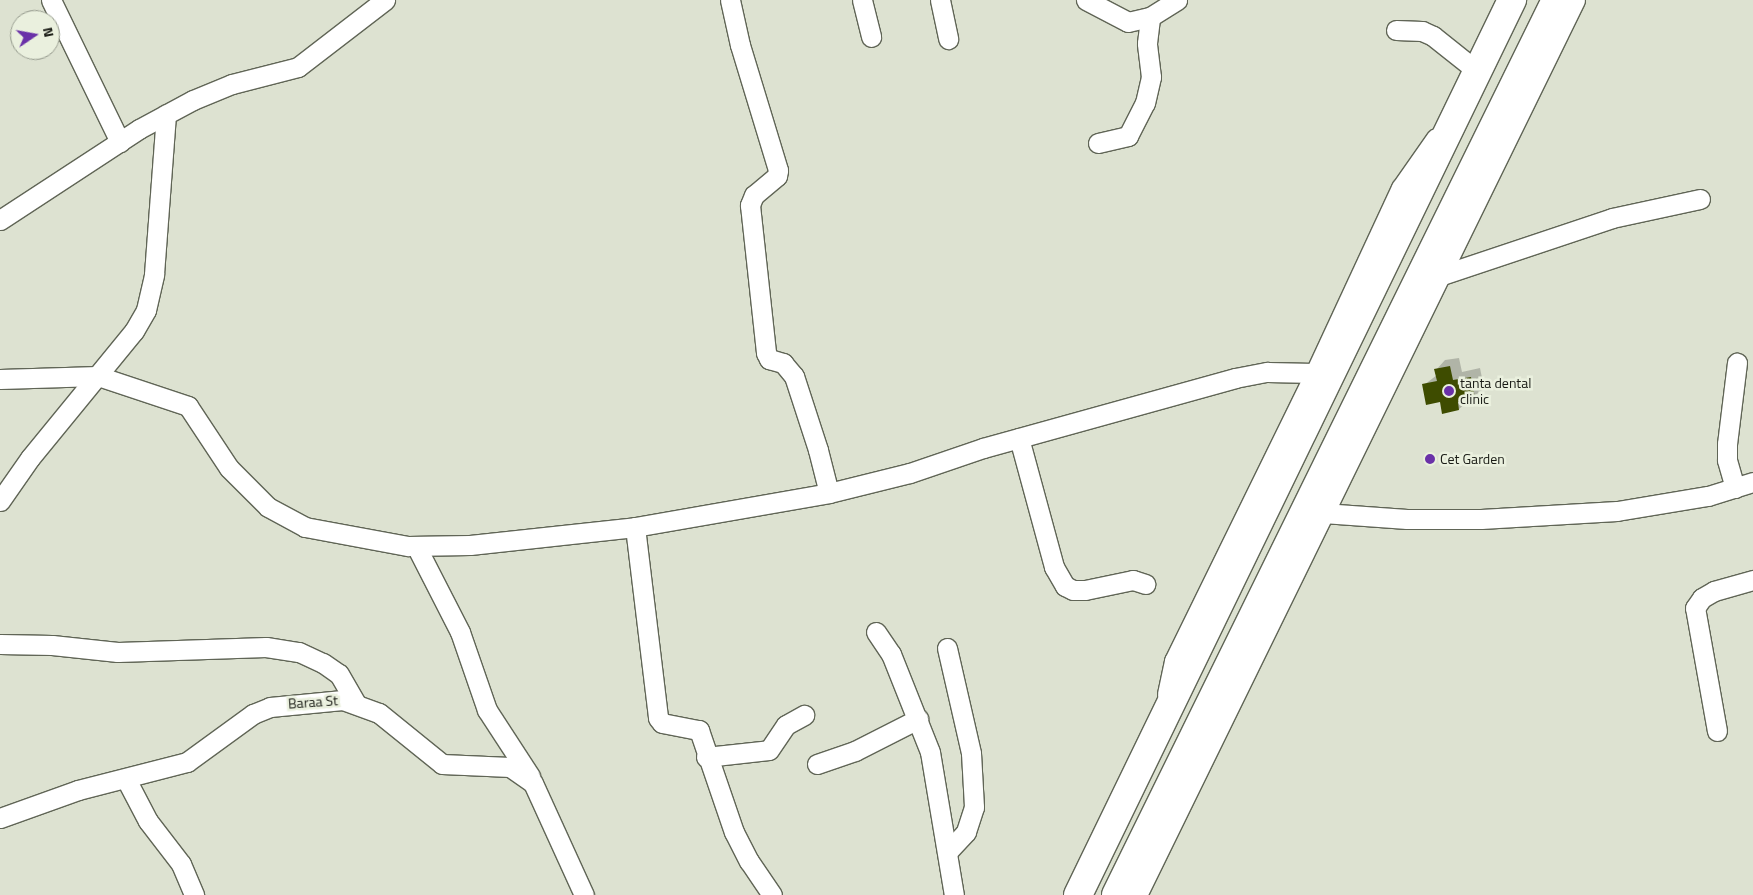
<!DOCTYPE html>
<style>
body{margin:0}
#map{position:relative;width:1753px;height:895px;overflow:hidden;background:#dde2d1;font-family:"Titillium Web",sans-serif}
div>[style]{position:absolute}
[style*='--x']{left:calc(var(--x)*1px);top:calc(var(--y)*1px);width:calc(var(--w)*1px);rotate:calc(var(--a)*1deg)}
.shadow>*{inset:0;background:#0003}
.building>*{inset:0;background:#3e4c00}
.roads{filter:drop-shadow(1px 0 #606556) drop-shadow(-1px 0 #606556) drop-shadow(0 1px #606556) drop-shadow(0 -1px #606556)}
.minor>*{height:19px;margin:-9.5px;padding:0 9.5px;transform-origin:9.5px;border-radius:9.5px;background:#fff}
.highway>*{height:28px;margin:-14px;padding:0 14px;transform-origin:14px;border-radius:14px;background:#fff}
.dots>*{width:14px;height:14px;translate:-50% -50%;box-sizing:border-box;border:2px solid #eaf0de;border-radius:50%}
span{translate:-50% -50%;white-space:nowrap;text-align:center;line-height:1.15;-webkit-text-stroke:5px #eaf0de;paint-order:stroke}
.poi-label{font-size:14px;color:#191b15}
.left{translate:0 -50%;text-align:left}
.street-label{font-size:14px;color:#191b15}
.north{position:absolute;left:10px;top:10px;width:50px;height:50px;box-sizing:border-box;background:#eaf0de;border:1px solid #969b8e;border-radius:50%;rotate:78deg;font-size:14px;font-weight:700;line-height:20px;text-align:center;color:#191b15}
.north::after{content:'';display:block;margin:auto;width:18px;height:22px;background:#6a31a8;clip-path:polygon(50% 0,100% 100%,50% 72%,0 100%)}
</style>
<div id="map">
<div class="shadow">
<div style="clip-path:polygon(1459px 358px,1462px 372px,1480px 368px,1484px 388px,1459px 409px,1441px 400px,1424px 385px,1437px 375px,1436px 370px,1445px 360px)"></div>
</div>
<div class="building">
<div style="clip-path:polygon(1450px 366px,1453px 380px,1471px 377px,1475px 398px,1458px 402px,1459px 410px,1442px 414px,1440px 402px,1426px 405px,1422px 384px,1437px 381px,1434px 369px)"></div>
</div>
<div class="roads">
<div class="minor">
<div style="--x:51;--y:0;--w:158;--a:64.1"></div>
<div style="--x:730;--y:0;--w:46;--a:77.5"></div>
<div style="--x:740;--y:45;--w:131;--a:73.1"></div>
<div style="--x:778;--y:170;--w:6;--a:99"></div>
<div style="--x:777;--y:176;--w:30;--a:140"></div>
<div style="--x:754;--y:195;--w:11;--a:112"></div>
<div style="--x:750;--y:205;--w:149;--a:83.8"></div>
<div style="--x:766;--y:353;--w:7;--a:63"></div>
<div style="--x:769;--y:359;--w:15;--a:16"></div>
<div style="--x:783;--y:363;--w:17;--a:50"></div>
<div style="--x:794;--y:376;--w:78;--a:72"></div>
<div style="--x:818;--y:450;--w:44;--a:75.7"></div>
<div style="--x:862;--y:0;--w:38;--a:76"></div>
<div style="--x:940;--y:0;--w:40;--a:78"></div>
<div style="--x:1086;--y:0;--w:47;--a:27.6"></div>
<div style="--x:1128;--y:22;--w:23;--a:-13"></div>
<div style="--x:1150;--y:17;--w:32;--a:-32"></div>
<div style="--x:1396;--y:30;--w:26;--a:2"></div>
<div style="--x:1422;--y:31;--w:12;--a:24"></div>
<div style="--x:1433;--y:36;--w:56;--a:38.5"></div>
<div style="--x:1098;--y:143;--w:31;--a:-13"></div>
<div style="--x:1128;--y:136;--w:37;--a:-63"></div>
<div style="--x:1145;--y:103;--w:27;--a:-77"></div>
<div style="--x:1151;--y:77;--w:34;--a:-97"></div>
<div style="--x:1147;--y:43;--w:26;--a:-83"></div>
<div style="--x:0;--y:220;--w:166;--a:-33.2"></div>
<div style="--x:139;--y:129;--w:61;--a:-28.2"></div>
<div style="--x:193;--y:100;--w:42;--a:-22.3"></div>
<div style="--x:232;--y:84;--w:68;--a:-14.4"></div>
<div style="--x:298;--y:67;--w:110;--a:-37.6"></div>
<div style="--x:1442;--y:275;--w:179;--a:-18.5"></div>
<div style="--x:1612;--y:218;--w:90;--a:-12.2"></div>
<div style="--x:0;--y:379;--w:98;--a:-1.8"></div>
<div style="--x:98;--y:376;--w:95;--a:18.4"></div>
<div style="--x:188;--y:406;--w:74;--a:56.5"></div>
<div style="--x:229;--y:468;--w:55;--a:45"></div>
<div style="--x:268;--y:507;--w:42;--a:28.4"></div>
<div style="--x:305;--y:527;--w:105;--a:10.5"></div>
<div style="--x:408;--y:546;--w:62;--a:-0.9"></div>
<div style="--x:470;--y:545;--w:166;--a:-6.2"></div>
<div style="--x:635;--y:527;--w:197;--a:-9.9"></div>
<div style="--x:829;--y:493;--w:83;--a:-13.9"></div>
<div style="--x:910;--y:473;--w:77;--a:-18.9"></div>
<div style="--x:983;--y:448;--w:262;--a:-15.5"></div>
<div style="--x:1235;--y:378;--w:33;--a:-11"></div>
<div style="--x:1267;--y:372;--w:48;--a:1.2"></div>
<div style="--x:1019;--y:438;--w:134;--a:74.8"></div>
<div style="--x:1054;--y:567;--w:22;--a:60"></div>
<div style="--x:1065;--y:586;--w:9;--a:27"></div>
<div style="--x:1073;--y:590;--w:12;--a:0"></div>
<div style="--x:1085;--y:590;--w:49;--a:-11.8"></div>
<div style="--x:1133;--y:580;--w:13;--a:18"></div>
<div style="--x:1735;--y:488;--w:29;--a:-106"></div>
<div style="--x:1727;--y:460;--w:16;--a:-90"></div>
<div style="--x:1727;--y:444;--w:82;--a:-83"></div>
<div style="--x:0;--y:501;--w:52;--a:-55.1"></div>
<div style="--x:30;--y:458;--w:164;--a:-50.7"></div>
<div style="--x:134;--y:331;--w:24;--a:-60"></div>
<div style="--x:146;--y:310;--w:37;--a:-77"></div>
<div style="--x:154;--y:274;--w:160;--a:-85.7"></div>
<div style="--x:1323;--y:513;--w:84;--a:4.1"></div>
<div style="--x:1407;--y:519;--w:74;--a:0"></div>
<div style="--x:1481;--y:519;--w:136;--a:-3.4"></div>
<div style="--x:1617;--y:511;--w:92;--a:-9.4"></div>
<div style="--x:1708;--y:496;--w:47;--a:-17.3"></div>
<div style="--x:635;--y:527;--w:192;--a:83.1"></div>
<div style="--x:658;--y:718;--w:6;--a:51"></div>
<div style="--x:662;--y:723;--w:38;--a:11"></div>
<div style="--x:699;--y:730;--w:108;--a:71.1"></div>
<div style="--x:734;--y:832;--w:33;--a:63"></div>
<div style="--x:749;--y:861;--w:41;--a:55.9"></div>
<div style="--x:416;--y:546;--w:97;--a:62.9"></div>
<div style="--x:460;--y:632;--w:83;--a:70.9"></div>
<div style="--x:487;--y:710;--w:79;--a:56.9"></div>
<div style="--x:876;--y:632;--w:27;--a:56"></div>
<div style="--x:891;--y:654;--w:105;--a:68.3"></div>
<div style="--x:930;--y:752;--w:145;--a:80.5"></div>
<div style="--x:0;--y:644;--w:52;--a:1.1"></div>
<div style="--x:52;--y:645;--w:66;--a:6.1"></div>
<div style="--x:118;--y:652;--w:148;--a:-1.9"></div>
<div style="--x:266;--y:647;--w:33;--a:9"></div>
<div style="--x:299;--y:652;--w:26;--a:25"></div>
<div style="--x:323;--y:663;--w:19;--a:35"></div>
<div style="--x:339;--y:674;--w:32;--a:60"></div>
<div style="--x:947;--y:648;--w:108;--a:77.1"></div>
<div style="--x:971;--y:753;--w:54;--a:86.8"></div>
<div style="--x:974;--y:807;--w:26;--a:108"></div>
<div style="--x:966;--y:832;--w:25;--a:133"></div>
<div style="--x:1167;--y:694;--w:34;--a:-78"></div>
<div style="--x:1174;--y:661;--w:321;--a:-63.9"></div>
<div style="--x:1315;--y:373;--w:204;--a:-65.1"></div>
<div style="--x:1401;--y:188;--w:61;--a:-55"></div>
<div style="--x:1717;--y:731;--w:125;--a:-100.1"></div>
<div style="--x:1695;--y:608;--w:12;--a:-55"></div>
<div style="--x:1702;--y:598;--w:14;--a:-30"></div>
<div style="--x:1714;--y:591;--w:41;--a:-15.8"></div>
<div style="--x:706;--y:757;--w:63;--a:-6.3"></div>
<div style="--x:769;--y:750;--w:30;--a:-56"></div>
<div style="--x:786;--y:725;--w:21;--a:-29"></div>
<div style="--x:817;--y:764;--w:40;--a:-18.9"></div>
<div style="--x:855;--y:751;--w:71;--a:-26.9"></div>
<div style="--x:126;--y:779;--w:47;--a:62.4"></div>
<div style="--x:148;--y:821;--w:54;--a:52.5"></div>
<div style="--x:181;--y:864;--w:34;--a:67"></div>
<div style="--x:0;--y:818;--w:83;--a:-19.7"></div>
<div style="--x:78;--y:790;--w:113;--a:-14.4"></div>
<div style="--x:187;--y:762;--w:82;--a:-36"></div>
<div style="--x:253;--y:714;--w:18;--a:-22"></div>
<div style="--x:270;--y:707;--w:73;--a:-5.5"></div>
<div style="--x:343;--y:700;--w:38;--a:20"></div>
<div style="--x:379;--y:713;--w:81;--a:39"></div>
<div style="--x:442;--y:764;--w:68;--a:2.5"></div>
<div style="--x:510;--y:767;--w:28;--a:35"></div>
<div style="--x:533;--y:783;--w:123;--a:65.5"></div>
<div style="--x:1137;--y:895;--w:996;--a:-63.92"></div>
</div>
<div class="highway">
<div style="--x:1078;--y:895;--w:995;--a:-64.13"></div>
<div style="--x:1116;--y:895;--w:997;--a:-63.82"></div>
</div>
</div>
<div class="dots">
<div style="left:1449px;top:391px;background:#6a31a8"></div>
<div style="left:1430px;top:459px;background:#6a31a8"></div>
</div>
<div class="poi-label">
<span class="left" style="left:1460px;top:391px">tanta dental<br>clinic</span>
<span class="left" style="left:1440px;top:459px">Cet Garden</span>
</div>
<div class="street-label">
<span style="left:313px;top:702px;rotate:-4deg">Baraa St</span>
</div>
<div class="north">N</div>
</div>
